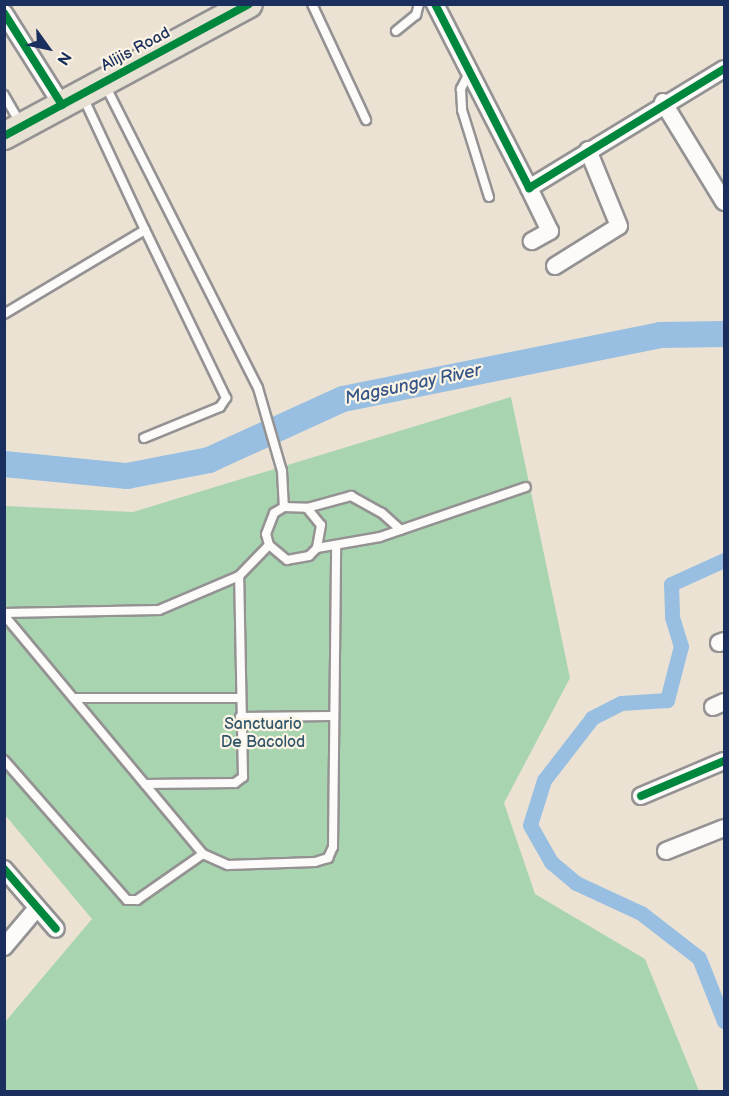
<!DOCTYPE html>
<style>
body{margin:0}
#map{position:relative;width:729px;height:1096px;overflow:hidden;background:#ebe2d4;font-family:"Balsamiq Sans",sans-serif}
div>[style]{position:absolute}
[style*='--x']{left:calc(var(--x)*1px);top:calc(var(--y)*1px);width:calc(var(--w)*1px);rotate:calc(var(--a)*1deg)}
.green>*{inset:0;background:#a8d5b0}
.canal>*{height:15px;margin:-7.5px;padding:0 7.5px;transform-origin:7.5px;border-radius:7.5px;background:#98bfe1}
.river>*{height:26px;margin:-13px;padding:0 13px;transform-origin:13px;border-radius:13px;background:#98bfe1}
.roads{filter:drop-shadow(2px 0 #949293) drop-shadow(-2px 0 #949293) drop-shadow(0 2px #949293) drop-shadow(0 -2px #949293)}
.service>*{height:8px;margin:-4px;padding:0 4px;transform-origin:4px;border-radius:4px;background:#fcfbf9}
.minor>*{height:16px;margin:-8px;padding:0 8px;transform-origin:8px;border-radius:8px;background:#fcfbf9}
.primary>*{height:26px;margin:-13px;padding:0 13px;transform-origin:13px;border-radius:13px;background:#e7e1d4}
.cycleway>*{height:8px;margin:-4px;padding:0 4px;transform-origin:4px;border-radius:4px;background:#00873e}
span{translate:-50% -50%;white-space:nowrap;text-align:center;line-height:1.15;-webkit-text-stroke:4.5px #fcf5e5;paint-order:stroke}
.street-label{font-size:16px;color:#1b2f5e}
.park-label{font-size:16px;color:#31566b}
.water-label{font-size:18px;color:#365687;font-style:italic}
.frame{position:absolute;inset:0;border:6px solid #1b2f5e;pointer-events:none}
.north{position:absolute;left:18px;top:18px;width:60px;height:60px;-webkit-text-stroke:4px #fcf5e5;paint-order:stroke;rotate:123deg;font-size:16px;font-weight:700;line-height:24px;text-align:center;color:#1b2f5e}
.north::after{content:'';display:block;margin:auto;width:21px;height:27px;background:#1b2f5e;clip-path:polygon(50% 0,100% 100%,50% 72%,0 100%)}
</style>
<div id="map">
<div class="green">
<div style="clip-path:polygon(511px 397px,570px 678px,504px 803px,535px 894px,645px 959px,699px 1091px,5px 1092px,5px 1022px,92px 919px,5px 815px,5px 506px,133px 512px)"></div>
</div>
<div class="canal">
<div style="--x:724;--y:560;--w:58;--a:155.6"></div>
<div style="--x:671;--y:584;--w:33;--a:88"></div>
<div style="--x:672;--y:617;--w:30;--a:73"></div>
<div style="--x:681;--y:646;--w:56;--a:104.5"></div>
<div style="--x:667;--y:700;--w:46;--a:176.3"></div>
<div style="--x:621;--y:703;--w:33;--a:153"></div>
<div style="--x:592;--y:718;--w:78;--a:127.7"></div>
<div style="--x:544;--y:780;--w:47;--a:107.3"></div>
<div style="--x:530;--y:825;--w:43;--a:60.4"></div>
<div style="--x:551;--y:862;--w:33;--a:40"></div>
<div style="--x:576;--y:883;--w:72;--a:24.8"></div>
<div style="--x:641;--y:913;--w:73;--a:37.8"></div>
<div style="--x:699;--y:958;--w:68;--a:68.4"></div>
</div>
<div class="river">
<div style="--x:4;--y:464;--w:124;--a:5.6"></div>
<div style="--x:127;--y:476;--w:84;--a:-11"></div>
<div style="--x:209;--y:460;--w:147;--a:-24.5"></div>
<div style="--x:343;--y:399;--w:323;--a:-11.4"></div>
<div style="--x:660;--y:335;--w:64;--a:-0.9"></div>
</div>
<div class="roads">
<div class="service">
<div style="--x:312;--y:4;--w:128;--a:65"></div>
<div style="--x:396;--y:31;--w:26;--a:-39"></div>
<div style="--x:416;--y:15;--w:11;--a:-75"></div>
<div style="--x:468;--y:75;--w:16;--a:117"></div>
<div style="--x:461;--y:89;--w:21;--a:87"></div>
<div style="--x:462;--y:110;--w:91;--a:72.8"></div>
<div style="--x:105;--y:85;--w:339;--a:63.2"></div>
<div style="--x:258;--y:388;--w:86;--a:73.9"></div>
<div style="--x:282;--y:471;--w:36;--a:87"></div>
<div style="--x:4;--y:95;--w:34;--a:60"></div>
<div style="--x:4;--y:314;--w:164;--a:-30.8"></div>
<div style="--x:145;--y:230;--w:147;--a:-115"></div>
<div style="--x:144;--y:438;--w:82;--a:-22.2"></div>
<div style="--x:220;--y:407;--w:11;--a:-56"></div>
<div style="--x:226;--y:398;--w:187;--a:-115.7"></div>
<div style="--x:307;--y:508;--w:22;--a:51"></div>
<div style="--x:321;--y:525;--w:23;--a:100"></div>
<div style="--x:317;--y:548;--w:11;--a:135"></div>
<div style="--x:309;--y:556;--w:22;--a:170"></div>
<div style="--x:287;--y:560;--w:23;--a:-140"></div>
<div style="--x:269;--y:545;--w:11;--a:-105"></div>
<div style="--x:266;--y:534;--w:22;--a:-69"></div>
<div style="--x:274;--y:513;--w:12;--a:-31"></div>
<div style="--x:284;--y:507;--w:23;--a:2"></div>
<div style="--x:307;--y:508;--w:46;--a:-15.3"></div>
<div style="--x:351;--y:496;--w:35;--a:29"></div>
<div style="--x:382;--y:513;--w:25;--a:42"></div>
<div style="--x:317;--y:548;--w:64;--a:-9.9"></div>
<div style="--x:380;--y:537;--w:154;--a:-18.9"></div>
<div style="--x:4;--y:613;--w:155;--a:-1.1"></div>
<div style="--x:159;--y:610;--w:87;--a:-23"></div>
<div style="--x:239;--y:576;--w:43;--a:-45.9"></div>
<div style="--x:4;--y:615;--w:311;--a:50.2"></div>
<div style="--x:203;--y:854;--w:27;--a:24"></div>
<div style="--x:228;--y:865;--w:87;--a:-2"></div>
<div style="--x:315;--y:862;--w:14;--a:-17"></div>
<div style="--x:328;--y:858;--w:12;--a:-66"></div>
<div style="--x:333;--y:847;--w:299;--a:-89.4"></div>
<div style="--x:74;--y:698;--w:167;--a:0"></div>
<div style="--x:240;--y:717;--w:91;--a:-0.6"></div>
<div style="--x:4;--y:760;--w:186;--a:48.7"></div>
<div style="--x:127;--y:900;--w:10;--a:0"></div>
<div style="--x:137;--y:900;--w:80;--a:-34.9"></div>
<div style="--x:145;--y:784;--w:90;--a:-0.6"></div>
<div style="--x:235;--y:783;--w:10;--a:-37"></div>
<div style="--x:243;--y:777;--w:201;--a:-91.1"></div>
</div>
<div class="minor">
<div style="--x:435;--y:4;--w:207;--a:62.9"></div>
<div style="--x:529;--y:188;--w:228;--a:-31.4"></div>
<div style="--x:4;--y:13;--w:109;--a:57.8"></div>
<div style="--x:663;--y:102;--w:117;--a:58.6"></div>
<div style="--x:529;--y:188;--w:48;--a:64"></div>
<div style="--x:550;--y:231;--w:21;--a:151"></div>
<div style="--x:555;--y:266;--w:75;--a:-32"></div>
<div style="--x:619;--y:226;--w:82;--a:-112.2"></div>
<div style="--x:719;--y:643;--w:5;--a:-22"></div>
<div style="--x:713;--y:707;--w:12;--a:-24"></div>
<div style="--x:641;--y:796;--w:90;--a:-22.9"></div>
<div style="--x:666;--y:851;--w:62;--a:-21.6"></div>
<div style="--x:4;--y:869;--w:79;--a:49.1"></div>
<div style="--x:4;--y:947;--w:51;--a:-49.8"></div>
</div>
<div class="primary">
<div style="--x:4;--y:136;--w:278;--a:-28.3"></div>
</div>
</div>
<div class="cycleway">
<div style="--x:435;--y:4;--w:207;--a:62.9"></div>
<div style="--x:529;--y:188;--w:228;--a:-31.4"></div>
<div style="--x:4;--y:13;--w:109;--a:57.8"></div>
<div style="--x:4;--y:136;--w:278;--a:-28.3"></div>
<div style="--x:641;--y:796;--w:90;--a:-22.9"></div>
<div style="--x:4;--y:869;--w:79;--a:49.1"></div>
</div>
<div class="street-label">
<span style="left:136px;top:50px;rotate:-28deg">Alijis Road</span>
</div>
<div class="park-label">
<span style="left:263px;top:734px">Sanctuario<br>De Bacolod</span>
</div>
<div class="water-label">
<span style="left:413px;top:385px;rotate:-12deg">Magsungay River</span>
</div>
<div class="frame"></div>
<div class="north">N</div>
</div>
